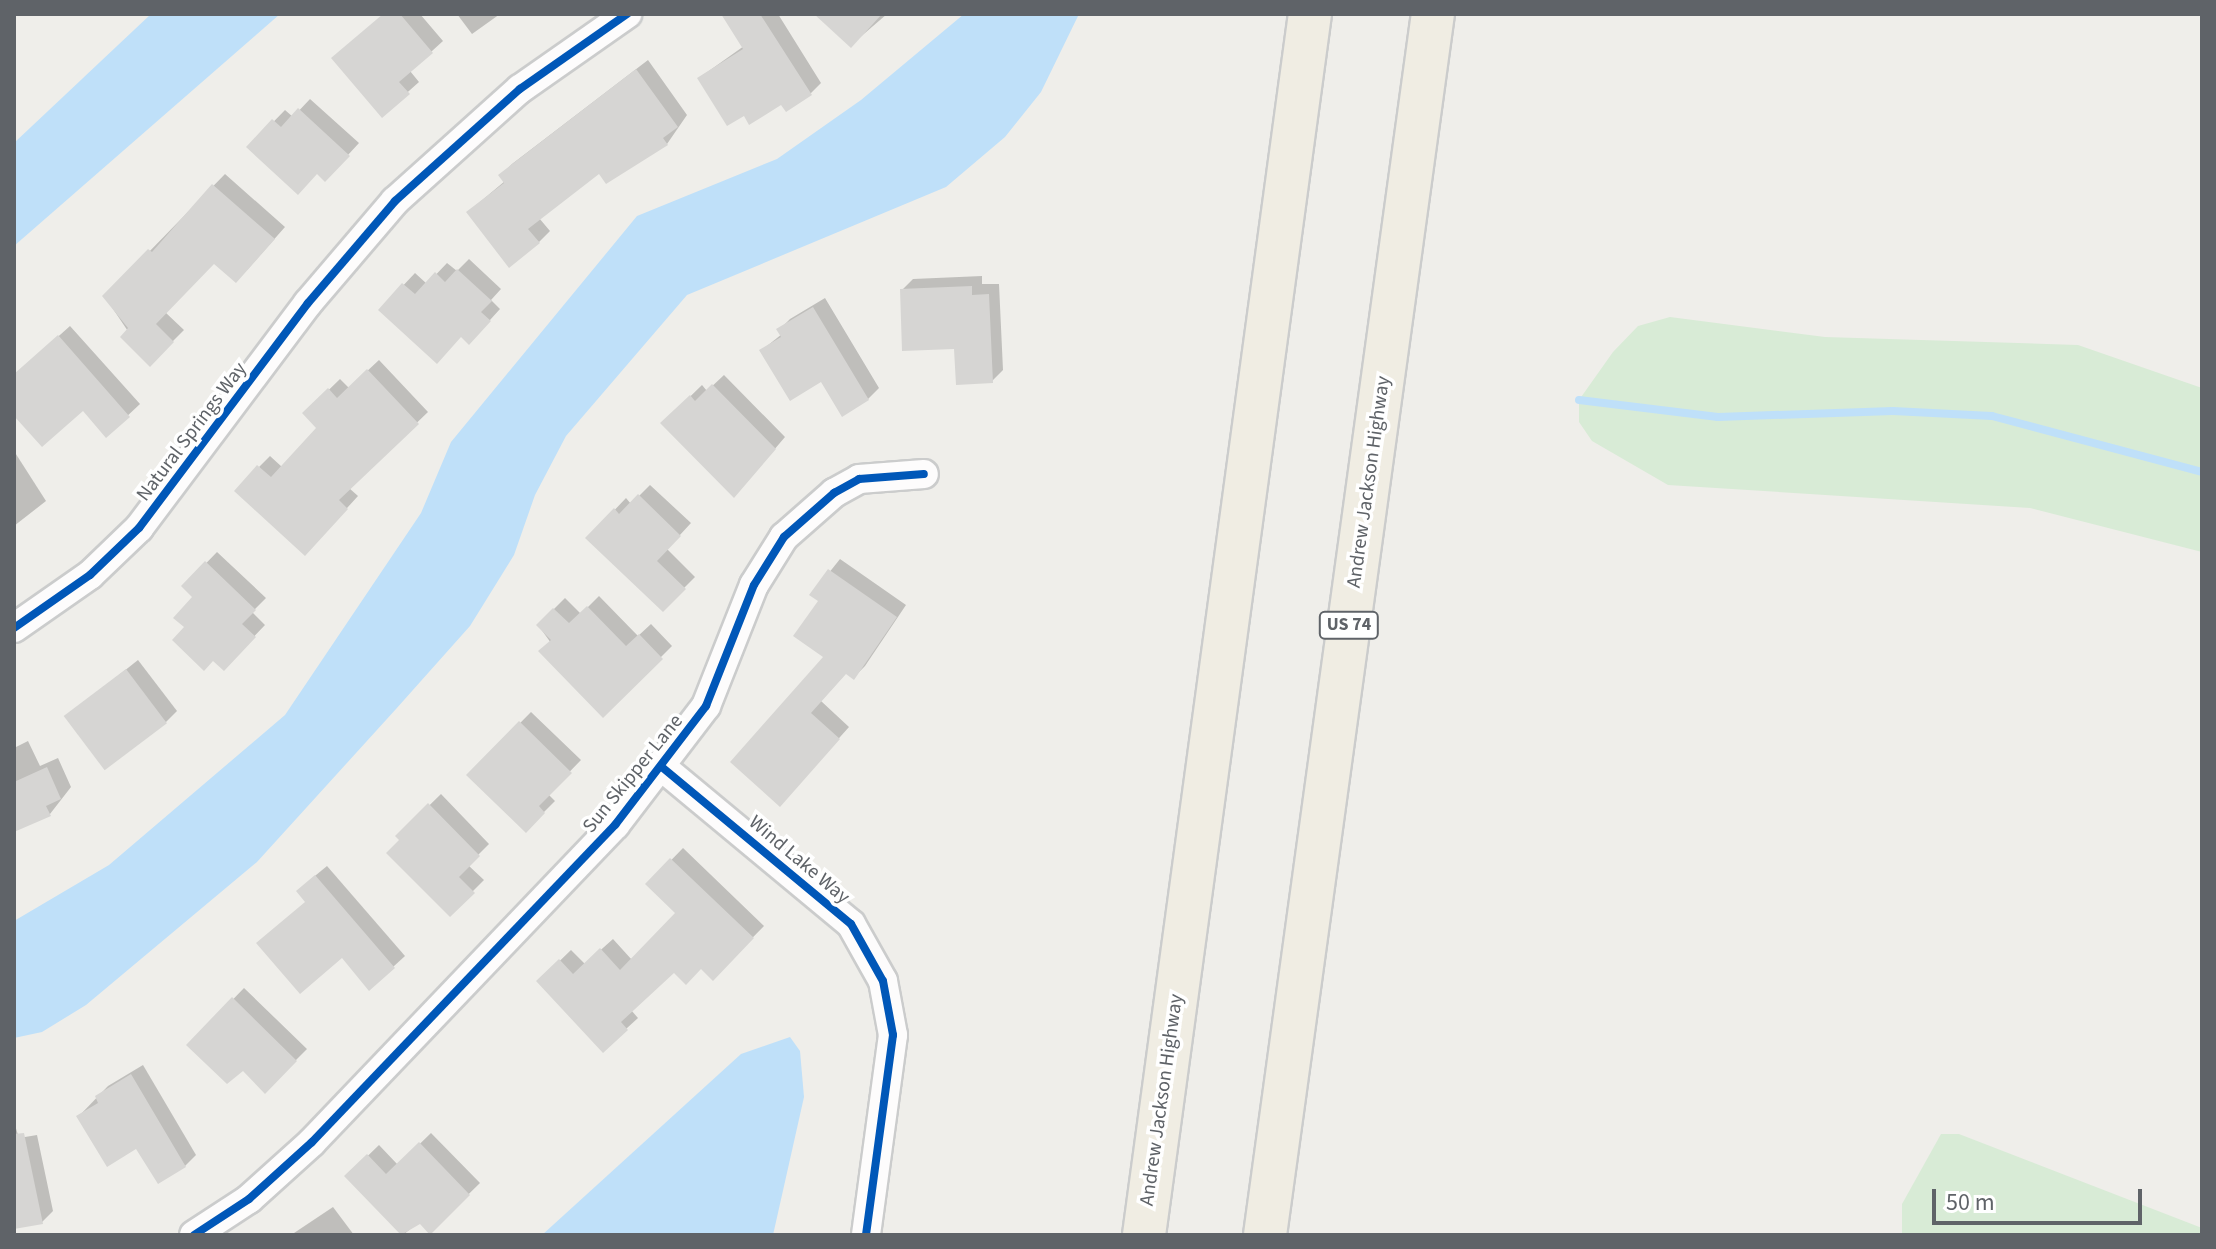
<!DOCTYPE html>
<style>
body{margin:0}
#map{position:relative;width:2216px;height:1249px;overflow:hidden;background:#efeeea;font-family:"Source Sans 3",sans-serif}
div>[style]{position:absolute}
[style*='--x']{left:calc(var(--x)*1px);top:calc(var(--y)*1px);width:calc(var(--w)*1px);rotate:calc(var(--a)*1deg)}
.green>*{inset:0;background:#d8ebd6}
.water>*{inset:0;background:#bfe0f9}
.shadow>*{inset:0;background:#0003}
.stream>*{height:8px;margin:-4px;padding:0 4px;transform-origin:4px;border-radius:4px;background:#bfe0f9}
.building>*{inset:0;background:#d6d5d3;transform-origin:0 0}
.roads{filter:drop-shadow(2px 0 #cbcccc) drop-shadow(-2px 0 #cbcccc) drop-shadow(0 2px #cbcccc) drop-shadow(0 -2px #cbcccc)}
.minor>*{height:28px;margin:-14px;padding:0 14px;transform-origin:14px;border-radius:14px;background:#fdfcfc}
.highway>*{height:42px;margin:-21px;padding:0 21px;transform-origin:21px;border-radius:21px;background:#f0ede3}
.cycleway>*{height:8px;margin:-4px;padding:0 4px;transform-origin:4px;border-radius:4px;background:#0057b8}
span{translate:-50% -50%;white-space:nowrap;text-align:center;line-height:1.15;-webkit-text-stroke:7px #fff;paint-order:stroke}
.shield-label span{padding:2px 6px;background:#fff;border:2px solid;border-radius:6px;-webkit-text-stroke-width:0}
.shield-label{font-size:18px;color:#5f6368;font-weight:700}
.street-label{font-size:20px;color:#5f6368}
.frame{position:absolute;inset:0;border:16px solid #5f6368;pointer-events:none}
.scale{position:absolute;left:1932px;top:1189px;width:210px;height:36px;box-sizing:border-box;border:4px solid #5f6368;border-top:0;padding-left:10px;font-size:24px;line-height:28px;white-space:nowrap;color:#5f6368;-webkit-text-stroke:6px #fff;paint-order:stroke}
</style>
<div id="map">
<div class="green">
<div style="clip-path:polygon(1670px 317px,1825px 337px,2078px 345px,2202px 388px,2202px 552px,2030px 508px,1668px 485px,1592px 441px,1579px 422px,1579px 400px,1613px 352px,1638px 326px)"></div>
<div style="clip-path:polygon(1941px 1134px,1959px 1134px,2202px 1228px,2202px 1235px,1902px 1235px,1902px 1204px)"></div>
</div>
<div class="water">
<div style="clip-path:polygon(151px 14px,280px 14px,14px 246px,14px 143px)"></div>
<div style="clip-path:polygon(964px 14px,1079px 14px,1041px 92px,1005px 137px,946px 187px,687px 295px,566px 436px,535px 495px,514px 555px,470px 626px,396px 709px,257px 862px,86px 1005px,42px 1032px,14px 1038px,14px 921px,109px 865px,285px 715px,421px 513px,451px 442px,637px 216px,777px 159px,861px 100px)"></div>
<div style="clip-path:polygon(790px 1037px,800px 1051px,804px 1097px,773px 1235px,542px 1235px,741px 1054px)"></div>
</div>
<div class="shadow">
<div style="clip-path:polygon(384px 14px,420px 14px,443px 41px,410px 71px,419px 82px,382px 115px)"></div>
<div style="clip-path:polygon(457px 14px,500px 14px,472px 34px)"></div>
<div style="clip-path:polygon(733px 14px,778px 14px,821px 83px,810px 94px,744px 114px,699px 78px,744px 46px)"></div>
<div style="clip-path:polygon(817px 14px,887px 14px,851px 45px)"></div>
<div style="clip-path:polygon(648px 60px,687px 115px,667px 144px,607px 181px,600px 172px,539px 218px,550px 231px,539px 242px,468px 212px,505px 181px,501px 175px,512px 164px)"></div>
<div style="clip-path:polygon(310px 99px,359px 143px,336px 168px,317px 172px,249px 147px,285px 110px,293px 117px)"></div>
<div style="clip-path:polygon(225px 174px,285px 227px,247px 270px,214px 261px,165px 312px,184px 330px,150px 364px,105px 297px)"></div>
<div style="clip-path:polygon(469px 259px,501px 289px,491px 300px,500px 309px,480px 331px,462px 335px,380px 310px,415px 273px,427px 284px,447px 263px,457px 271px)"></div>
<div style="clip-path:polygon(982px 276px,982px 284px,999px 284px,1003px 370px,992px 381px,902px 290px,913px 279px)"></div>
<div style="clip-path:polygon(825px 298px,879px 388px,868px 399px,762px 350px,782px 334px,779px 330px,790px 319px)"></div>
<div style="clip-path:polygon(70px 326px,140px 404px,107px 435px,83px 408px,14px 413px,14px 376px)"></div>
<div style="clip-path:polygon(379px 360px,428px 412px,349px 488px,358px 496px,316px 542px,259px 467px,270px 456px,282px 467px,319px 428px,305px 413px,340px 379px,349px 388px)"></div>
<div style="clip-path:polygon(724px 375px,785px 437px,745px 484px,663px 423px,702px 385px,707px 391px)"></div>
<div style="clip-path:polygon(14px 451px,46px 501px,14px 526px)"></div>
<div style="clip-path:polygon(650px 485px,691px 523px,667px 549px,695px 577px,663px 609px,588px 538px,626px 498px,631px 504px)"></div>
<div style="clip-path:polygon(217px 552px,266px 598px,252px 612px,265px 625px,224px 668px,186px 627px,195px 597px,184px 586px)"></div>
<div style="clip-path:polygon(840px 559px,906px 605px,865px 666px,854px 677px,847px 672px,821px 701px,849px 727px,780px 804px,826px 657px,821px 600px,812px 594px)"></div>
<div style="clip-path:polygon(599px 596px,638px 636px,651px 624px,672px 646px,603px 715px,538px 625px,565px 598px,581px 614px)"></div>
<div style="clip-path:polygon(138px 660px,177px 711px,166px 722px,66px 717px)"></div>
<div style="clip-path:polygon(531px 712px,581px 760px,548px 794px,555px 801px,526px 830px,469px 775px)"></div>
<div style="clip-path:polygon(28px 741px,40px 766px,58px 758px,71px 787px,50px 814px,14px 826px,14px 748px)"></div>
<div style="clip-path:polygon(441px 794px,489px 844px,468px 865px,484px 880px,450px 914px,398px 836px)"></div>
<div style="clip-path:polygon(683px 848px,764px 926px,713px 978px,702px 967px,674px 970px,631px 1010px,638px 1018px,603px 1050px,539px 981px,571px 950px,585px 964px,613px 939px,632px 960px,678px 913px,648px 884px)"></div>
<div style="clip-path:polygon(327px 866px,405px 956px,370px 988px,307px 901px,310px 880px)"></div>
<div style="clip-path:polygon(244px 988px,307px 1049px,265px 1091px,243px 1068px,189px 1045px)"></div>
<div style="clip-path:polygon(143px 1065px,196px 1155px,185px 1166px,79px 1116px,108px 1086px)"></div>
<div style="clip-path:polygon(14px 1122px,19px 1138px,37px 1135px,53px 1211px,42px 1222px,14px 1227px)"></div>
<div style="clip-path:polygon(431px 1133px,480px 1183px,430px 1232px,420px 1221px,403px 1235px,347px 1176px,379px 1145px,398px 1165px)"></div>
<div style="clip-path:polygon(333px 1207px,354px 1235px,291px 1235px)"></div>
</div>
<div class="stream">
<div style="--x:1579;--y:400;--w:140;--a:7"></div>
<div style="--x:1718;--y:417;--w:175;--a:-2"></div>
<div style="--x:1893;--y:411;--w:99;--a:2.9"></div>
<div style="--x:1992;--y:416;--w:217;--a:14.9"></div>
</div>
<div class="building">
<div style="clip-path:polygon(383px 14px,400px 14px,433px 53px,399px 82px,410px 94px,382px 118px,331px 58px)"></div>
<div style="clip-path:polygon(721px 14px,760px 14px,812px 95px,786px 112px,781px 105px,749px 125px,744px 116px,727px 126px,697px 78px,743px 49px)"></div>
<div style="clip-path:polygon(814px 14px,882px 14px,851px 48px)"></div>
<div style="clip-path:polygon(636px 69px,678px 127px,663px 138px,668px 145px,606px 184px,599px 174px,528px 229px,540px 243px,509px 268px,466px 212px,504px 183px,498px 175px)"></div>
<div style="clip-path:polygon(298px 108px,350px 156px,325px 182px,317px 174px,298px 195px,246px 147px,272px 119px,281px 127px)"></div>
<div style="clip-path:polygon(212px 184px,275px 239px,236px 283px,214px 264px,156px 324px,174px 342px,150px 367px,120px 337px,128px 328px,102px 296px,148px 249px,152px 252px)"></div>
<div style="clip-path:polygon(457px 269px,492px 301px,481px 312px,491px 321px,469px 345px,461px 337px,437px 364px,378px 310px,402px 283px,415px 294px,435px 272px,445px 282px)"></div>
<div style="clip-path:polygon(972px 286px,972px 295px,989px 294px,993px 383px,956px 385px,954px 349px,902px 351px,900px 289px)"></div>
<div style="clip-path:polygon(813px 307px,869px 400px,842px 417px,821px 382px,790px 401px,759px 350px,781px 337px,776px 329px)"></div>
<div style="clip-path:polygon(58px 335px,130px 417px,106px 438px,83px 411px,42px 447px,14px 416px,14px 374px)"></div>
<div style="clip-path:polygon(367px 369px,419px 424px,339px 500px,348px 509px,305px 556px,234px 491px,257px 465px,271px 477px,316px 428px,302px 413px,328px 388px,337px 398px)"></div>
<div style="clip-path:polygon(712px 384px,776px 449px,734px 498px,660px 423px,690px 395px,695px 401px)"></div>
<div style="clip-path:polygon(638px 494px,681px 536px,657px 561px,686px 589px,663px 612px,585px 538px,614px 508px,619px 514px)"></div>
<div style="clip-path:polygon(205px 561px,256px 610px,242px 624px,256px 637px,224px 671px,213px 661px,204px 671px,172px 640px,184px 627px,173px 618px,192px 597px,181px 586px)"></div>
<div style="clip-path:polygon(828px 569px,897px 617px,854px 680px,846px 674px,811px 713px,840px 739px,780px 807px,730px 762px,823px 657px,793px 636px,818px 601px,809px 595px)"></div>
<div style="clip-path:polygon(587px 606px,626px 646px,639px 634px,663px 659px,603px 718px,538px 651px,551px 640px,536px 625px,553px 608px,569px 623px)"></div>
<div style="left:126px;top:669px;width:68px;height:78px;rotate:53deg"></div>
<div style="clip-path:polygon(519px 721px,572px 773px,539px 806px,545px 813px,526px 833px,466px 775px)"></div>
<div style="clip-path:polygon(47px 767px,61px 799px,46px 806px,51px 816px,14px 832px,14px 782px)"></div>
<div style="clip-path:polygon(428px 803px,480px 856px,459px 877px,475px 893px,450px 917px,386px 853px,399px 840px,395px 836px)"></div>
<div style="clip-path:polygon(670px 858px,754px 938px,713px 981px,701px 969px,686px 985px,674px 973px,621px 1022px,628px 1030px,603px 1053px,536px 981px,559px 959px,573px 974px,600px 948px,620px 970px,675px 913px,645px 884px)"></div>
<div style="clip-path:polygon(315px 875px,395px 968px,369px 991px,342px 958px,300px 994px,256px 943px,305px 902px,296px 891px)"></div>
<div style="clip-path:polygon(232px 997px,297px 1061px,265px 1094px,243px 1071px,227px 1084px,186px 1045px)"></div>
<div style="clip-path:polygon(131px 1074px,186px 1167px,158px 1184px,136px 1149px,107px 1167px,76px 1116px,98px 1103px,95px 1096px)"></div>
<div style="clip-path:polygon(24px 1133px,43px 1224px,14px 1229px,14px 1134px)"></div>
<div style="clip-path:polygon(419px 1142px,470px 1195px,430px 1235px,420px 1224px,401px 1235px,344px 1176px,367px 1154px,386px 1174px)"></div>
</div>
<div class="roads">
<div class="minor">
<div style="--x:14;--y:628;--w:93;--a:-34.9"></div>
<div style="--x:90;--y:575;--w:68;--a:-43.8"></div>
<div style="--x:139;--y:528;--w:281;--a:-53.1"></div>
<div style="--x:308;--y:303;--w:134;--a:-49.5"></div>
<div style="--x:395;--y:201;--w:168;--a:-41.9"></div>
<div style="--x:520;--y:89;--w:131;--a:-35"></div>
<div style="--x:663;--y:768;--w:244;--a:39.7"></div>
<div style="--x:851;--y:924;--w:65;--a:60.7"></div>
<div style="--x:883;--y:981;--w:55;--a:79.5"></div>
<div style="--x:893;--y:1035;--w:202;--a:97.7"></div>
<div style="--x:194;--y:1235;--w:66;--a:-33.2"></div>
<div style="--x:249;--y:1199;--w:85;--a:-42.1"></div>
<div style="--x:312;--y:1142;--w:439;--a:-46.3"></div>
<div style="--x:615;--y:825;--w:150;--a:-52.6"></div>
<div style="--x:706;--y:706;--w:130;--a:-68.4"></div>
<div style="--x:754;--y:585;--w:57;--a:-58"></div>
<div style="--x:784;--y:537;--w:67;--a:-41.3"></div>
<div style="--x:834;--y:493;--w:29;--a:-29"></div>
<div style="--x:859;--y:479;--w:65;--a:-4.4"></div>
</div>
<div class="highway">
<div style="--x:1144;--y:1235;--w:1232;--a:-82.26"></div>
<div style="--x:1265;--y:1235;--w:1233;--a:-82.17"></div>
</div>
</div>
<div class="cycleway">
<div style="--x:14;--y:628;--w:93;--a:-34.9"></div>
<div style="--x:90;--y:575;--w:68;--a:-43.8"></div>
<div style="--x:139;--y:528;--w:281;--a:-53.1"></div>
<div style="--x:308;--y:303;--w:134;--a:-49.5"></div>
<div style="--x:395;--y:201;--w:168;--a:-41.9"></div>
<div style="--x:520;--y:89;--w:131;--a:-35"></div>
<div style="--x:663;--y:768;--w:244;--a:39.7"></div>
<div style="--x:851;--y:924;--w:65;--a:60.7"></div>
<div style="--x:883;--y:981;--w:55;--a:79.5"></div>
<div style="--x:893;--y:1035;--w:202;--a:97.7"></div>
<div style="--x:194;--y:1235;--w:66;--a:-33.2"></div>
<div style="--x:249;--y:1199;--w:85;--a:-42.1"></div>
<div style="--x:312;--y:1142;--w:439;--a:-46.3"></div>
<div style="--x:615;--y:825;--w:150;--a:-52.6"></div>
<div style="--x:706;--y:706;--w:130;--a:-68.4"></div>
<div style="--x:754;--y:585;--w:57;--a:-58"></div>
<div style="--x:784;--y:537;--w:67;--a:-41.3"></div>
<div style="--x:834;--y:493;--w:29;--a:-29"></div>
<div style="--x:859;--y:479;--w:65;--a:-4.4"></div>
</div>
<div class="shield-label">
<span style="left:1349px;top:625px">US 74</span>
</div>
<div class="street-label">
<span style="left:192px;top:432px;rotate:-53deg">Natural Springs Way</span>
<span style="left:1369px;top:482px;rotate:-82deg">Andrew Jackson Highway</span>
<span style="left:633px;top:774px;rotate:-51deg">Sun Skipper Lane</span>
<span style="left:799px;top:860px;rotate:40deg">Wind Lake Way</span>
<span style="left:1162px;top:1100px;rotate:-82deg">Andrew Jackson Highway</span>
</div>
<div class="frame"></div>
<div class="scale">50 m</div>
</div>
